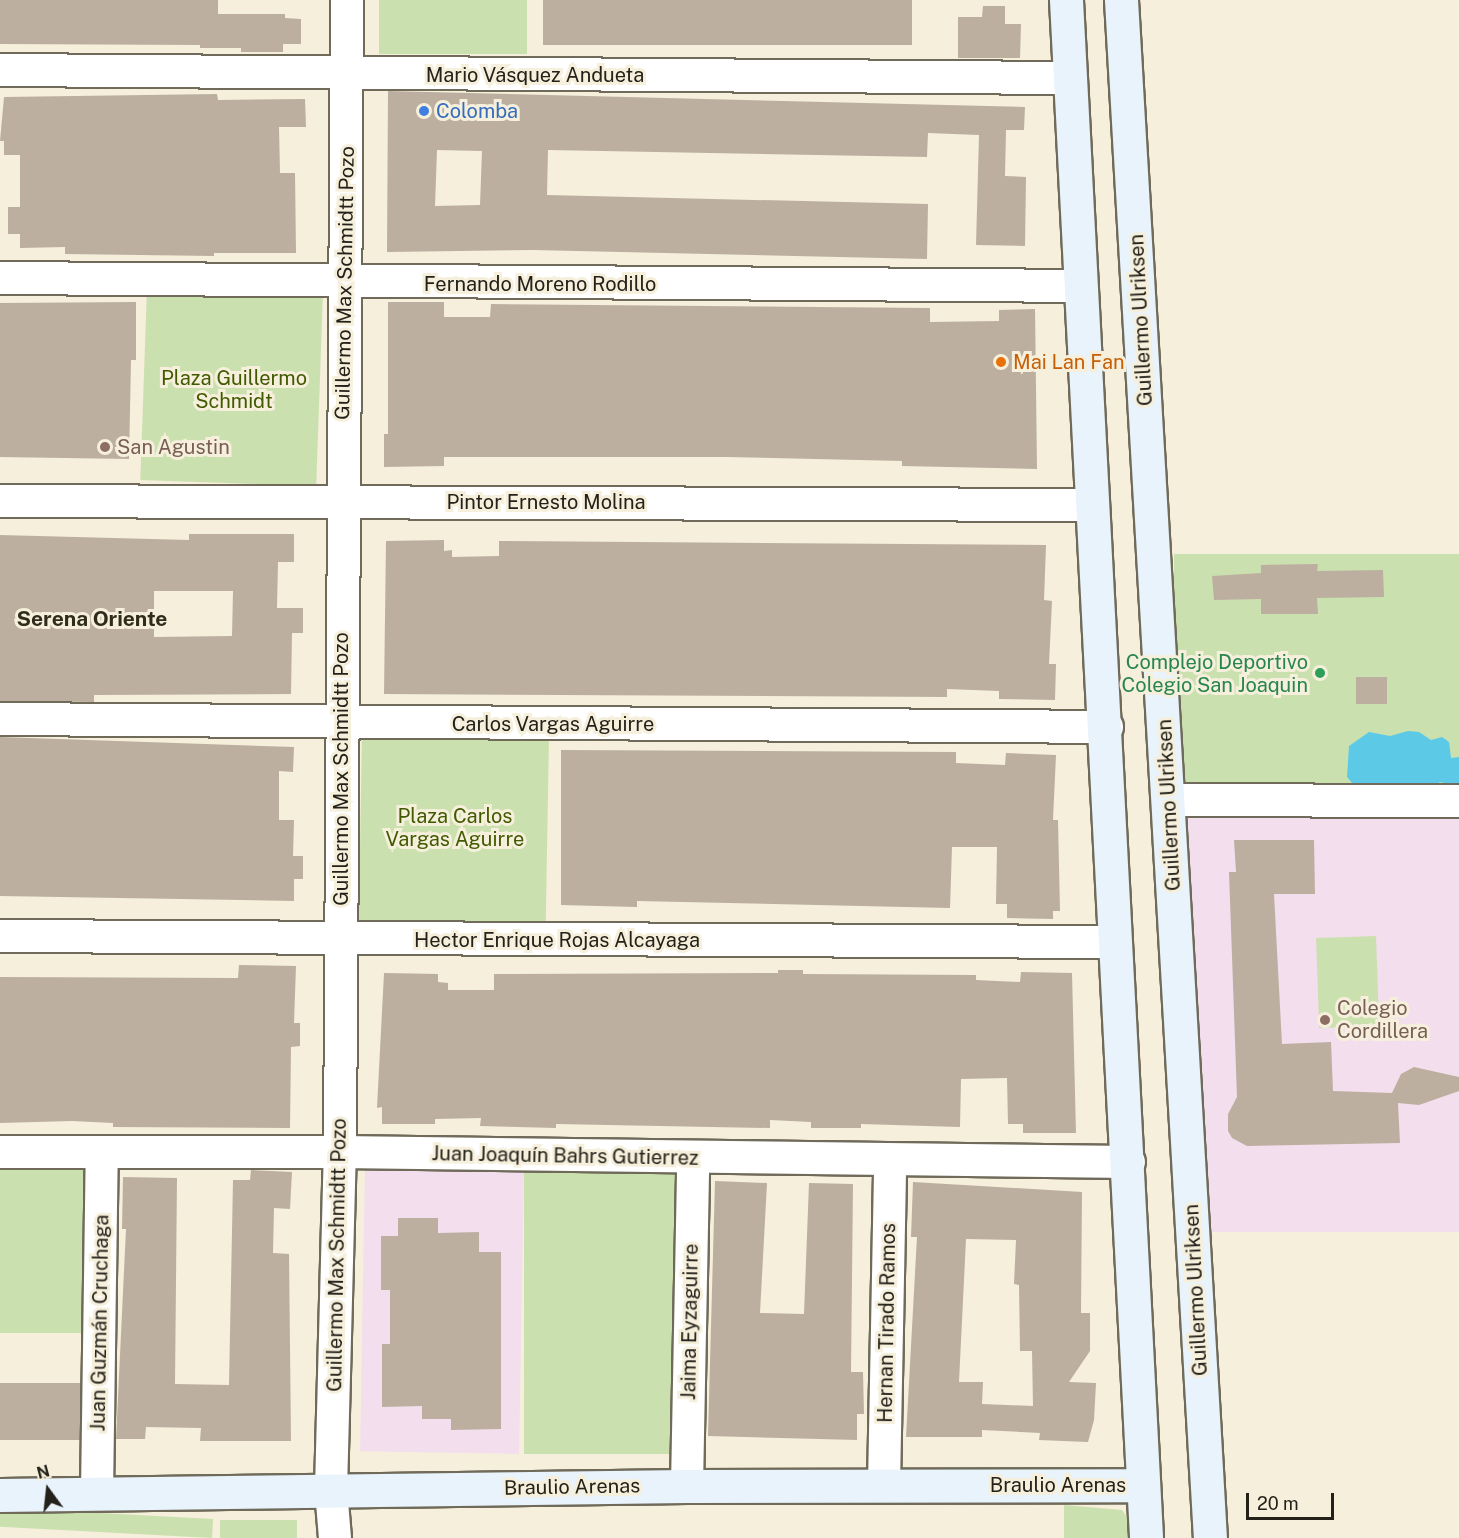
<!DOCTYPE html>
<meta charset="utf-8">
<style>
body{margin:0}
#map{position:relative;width:1459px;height:1538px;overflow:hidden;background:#f5efdb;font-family:"Public Sans",sans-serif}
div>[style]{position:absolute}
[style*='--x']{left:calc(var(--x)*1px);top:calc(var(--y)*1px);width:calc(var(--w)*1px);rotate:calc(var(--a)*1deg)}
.education>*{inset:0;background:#f3deee;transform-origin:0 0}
.green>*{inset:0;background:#cbe0af;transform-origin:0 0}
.water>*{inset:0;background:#5ccae6}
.building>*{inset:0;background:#bcaf9f;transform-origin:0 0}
.roads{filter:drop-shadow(2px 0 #6f6a59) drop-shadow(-2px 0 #6f6a59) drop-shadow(0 2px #6f6a59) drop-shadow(0 -2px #6f6a59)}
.street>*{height:32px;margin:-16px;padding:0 16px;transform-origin:16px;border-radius:16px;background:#fff}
.secondary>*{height:33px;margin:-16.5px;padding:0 16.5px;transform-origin:16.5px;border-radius:16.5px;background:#e9f3fc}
.dots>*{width:16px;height:16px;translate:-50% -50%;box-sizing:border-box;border:3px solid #f5efdb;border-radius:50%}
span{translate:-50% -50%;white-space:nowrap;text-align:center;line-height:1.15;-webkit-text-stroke:6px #f5efdb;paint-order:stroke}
.street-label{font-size:20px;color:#23211a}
.shop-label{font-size:20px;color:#366cbe}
.left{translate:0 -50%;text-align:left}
.food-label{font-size:20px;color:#c56008}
.park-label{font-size:20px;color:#415a01}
.education-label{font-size:20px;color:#785e54}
.leisure-label{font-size:20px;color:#27864d}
.right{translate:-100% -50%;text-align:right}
.neighbourhood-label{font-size:21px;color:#302c1d;font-weight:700}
.north{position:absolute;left:18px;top:1460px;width:60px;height:60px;-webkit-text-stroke:4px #f5efdb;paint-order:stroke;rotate:345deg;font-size:16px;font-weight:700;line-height:24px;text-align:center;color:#23211a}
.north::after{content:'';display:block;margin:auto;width:21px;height:27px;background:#23211a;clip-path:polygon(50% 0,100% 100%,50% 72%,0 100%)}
.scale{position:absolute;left:1246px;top:1493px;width:88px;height:27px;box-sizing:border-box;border:3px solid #23211a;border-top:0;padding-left:8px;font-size:18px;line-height:21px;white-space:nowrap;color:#23211a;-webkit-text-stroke:4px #f5efdb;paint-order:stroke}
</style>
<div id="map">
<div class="education">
<div style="left:1180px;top:810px;width:279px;height:422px"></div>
<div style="left:524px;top:1169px;width:285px;height:159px;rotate:91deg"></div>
</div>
<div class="green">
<div style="left:379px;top:0;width:148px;height:54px"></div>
<div style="left:147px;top:288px;width:176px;height:192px;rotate:2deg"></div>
<div style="left:1459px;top:554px;width:238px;height:285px;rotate:90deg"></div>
<div style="left:549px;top:735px;width:194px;height:187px;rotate:91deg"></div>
<div style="left:1376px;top:936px;width:90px;height:60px;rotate:88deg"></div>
<div style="left:0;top:1165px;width:87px;height:168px"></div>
<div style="left:524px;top:1169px;width:157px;height:285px"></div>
<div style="clip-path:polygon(1064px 1505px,1122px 1510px,1133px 1526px,1134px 1538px,1064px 1538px)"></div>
<div style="left:213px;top:1519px;width:19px;height:213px;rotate:93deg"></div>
<div style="left:220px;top:1520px;width:77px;height:18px"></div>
</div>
<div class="water">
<div style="clip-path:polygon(1408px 731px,1419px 732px,1431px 740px,1442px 737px,1449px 742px,1451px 758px,1459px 757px,1459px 787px,1440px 782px,1426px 790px,1358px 790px,1347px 777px,1349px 746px,1369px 732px,1390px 736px)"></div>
</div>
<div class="building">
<div style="clip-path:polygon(0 0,218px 0,218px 14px,285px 14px,285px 18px,301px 19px,301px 44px,283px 44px,283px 52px,241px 52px,241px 48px,200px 48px,200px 45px,0 44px)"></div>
<div style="left:543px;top:0;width:369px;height:45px"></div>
<div style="clip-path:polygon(983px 6px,1005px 6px,1005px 24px,1021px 24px,1020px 58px,958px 58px,958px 17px,982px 17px)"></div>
<div style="clip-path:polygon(evenodd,388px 91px,1025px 107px,1024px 130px,1006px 130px,1005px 176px,1026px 177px,1025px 246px,976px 245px,979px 135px,928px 133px,927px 157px,548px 150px,547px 195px,928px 204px,927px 259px,533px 250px,387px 252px,388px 91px,437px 150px,482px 151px,480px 205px,435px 206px,437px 150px)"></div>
<div style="clip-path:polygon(217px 94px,218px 100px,305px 99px,306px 127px,279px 127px,280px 173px,295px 173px,296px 253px,214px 253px,214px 256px,65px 254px,65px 247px,20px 248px,20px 234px,8px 234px,8px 207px,20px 207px,20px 155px,4px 155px,4px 141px,0 141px,4px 97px)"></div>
<div style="clip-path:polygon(136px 302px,136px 360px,131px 360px,129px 459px,0 457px,0 303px)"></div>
<div style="clip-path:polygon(388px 302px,444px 302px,444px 317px,490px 317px,491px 304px,930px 308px,930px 322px,999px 321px,999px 310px,1035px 309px,1037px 469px,902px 466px,902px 461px,727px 457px,444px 457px,444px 466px,384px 467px,384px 434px,388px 434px)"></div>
<div style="clip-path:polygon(evenodd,189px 534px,294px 534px,294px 562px,278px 562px,277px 608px,303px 608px,303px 633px,292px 633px,291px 694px,94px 695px,94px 702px,0 701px,0 535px,189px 540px,189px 534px,154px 591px,233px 591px,232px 636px,154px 637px,154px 591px)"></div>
<div style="clip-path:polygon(444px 540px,444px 551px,452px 550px,452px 557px,499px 556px,499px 541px,1046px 545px,1044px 600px,1052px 601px,1049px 664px,1056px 664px,1055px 700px,999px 699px,999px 691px,947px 689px,947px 697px,384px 694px,386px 541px)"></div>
<div style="clip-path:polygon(1318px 564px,1317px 571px,1383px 570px,1384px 597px,1317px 598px,1318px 614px,1261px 614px,1261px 599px,1214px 600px,1212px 576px,1261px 573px,1261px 565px)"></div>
<div style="left:1356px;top:677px;width:31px;height:27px"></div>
<div style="clip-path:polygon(0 737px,294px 747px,293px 772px,279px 771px,279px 820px,294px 820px,293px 856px,303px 856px,303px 879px,294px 879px,294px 901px,0 896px)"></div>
<div style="clip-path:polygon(561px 750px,956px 752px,956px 763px,1005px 765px,1006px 753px,1056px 755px,1053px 820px,1058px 820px,1060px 911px,1053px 911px,1053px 919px,1007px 918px,1007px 904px,996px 904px,997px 847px,952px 847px,950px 908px,637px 901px,637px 907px,561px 905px)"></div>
<div style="clip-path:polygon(1234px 840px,1314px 840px,1315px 894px,1274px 894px,1282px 1044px,1331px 1042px,1333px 1091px,1392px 1093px,1401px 1074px,1414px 1067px,1459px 1077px,1459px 1091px,1419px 1105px,1398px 1103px,1400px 1143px,1247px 1146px,1232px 1138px,1228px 1131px,1228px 1114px,1237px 1097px,1229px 872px,1236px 872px)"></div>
<div style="clip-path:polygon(239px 965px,296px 966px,294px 1023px,300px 1023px,300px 1046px,291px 1047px,290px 1128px,113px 1127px,113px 1123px,72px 1121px,0 1123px,0 977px,238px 978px)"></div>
<div style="clip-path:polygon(778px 970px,803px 970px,803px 974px,976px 975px,976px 980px,1020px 982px,1021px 972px,1072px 973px,1076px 1133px,1023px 1133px,1023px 1124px,1008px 1124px,1007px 1078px,961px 1079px,960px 1127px,861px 1124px,861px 1128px,811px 1128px,811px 1122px,770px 1120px,770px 1128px,556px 1124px,556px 1128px,480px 1126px,481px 1118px,435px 1119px,435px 1124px,382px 1124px,382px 1107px,377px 1108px,384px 973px,438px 974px,438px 982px,448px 983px,448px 990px,494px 990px,494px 974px,778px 973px)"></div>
<div style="clip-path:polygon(251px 1170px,292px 1172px,290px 1209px,274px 1208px,273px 1253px,289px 1254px,291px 1441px,200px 1441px,201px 1428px,146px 1427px,145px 1439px,116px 1439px,126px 1229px,122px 1229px,123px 1177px,177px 1178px,175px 1384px,229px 1385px,233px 1180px,250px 1180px)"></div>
<div style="clip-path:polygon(715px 1181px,767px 1183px,760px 1313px,804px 1314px,809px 1183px,853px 1184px,851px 1372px,863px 1372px,864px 1414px,857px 1414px,857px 1440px,708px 1436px)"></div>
<div style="clip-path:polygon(evenodd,913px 1182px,1082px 1192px,1081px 1313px,1090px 1313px,1090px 1351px,1069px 1382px,1096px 1383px,1094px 1420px,1088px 1442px,1039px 1440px,1040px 1433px,982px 1430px,982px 1437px,906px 1437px,917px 1237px,911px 1237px,913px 1182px,966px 1239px,1016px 1240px,1014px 1284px,1019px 1285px,1020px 1351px,1032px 1351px,1033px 1406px,982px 1404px,983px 1382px,959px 1382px,966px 1239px)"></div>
<div style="clip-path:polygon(398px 1218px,438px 1218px,438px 1233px,479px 1232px,479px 1252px,501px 1252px,501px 1429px,451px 1430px,451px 1419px,422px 1419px,422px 1406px,382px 1407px,382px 1344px,390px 1344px,390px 1290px,381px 1290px,381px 1236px,398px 1236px)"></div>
<div style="left:0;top:1383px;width:81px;height:57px"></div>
</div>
<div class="roads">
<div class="street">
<div style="--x:0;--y:70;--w:1070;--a:0.43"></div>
<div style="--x:0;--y:278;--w:1079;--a:0.42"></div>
<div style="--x:0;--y:501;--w:1093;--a:0.21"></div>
<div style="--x:0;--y:719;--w:1107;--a:0.41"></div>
<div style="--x:1168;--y:800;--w:291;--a:0.2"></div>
<div style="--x:0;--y:936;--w:1114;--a:0.31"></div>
<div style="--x:0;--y:1152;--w:340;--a:0"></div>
<div style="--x:340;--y:1152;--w:789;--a:0.73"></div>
<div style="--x:884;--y:1485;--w:323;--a:-88.9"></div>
<div style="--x:687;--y:1486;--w:327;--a:-88.9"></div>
<div style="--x:97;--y:1494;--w:341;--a:-89.2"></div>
<div style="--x:335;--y:1538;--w:48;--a:-94.8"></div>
<div style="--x:331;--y:1490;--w:338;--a:-88.5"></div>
<div style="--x:340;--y:1152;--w:1152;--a:-89.65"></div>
</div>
<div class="secondary">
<div style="--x:1066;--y:0;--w:1540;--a:87.02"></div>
<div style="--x:1121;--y:0;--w:1541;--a:86.69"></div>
<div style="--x:0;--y:1495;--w:687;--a:-0.75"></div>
<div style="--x:687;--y:1486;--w:456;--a:-0.1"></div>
</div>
</div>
<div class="dots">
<div style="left:424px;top:111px;background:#3f7fe0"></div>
<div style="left:1001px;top:362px;background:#e8710a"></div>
<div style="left:105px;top:447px;background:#8d6e63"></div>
<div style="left:1320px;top:673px;background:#2e9e5b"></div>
<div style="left:1325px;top:1020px;background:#8d6e63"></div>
</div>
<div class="street-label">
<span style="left:535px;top:75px">Mario Vásquez Andueta</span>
<span style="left:345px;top:283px;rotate:-89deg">Guillermo Max Schmidtt Pozo</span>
<span style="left:540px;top:284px">Fernando Moreno Rodillo</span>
<span style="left:1141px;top:320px;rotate:-93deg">Guillermo Ulriksen</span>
<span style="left:546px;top:502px">Pintor Ernesto Molina</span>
<span style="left:553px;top:724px">Carlos Vargas Aguirre</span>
<span style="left:341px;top:769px;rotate:-90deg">Guillermo Max Schmidtt Pozo</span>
<span style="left:1169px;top:805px;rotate:-93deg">Guillermo Ulriksen</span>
<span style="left:557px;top:940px">Hector Enrique Rojas Alcayaga</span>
<span style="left:565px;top:1156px;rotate:1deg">Juan Joaquín Bahrs Gutierrez</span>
<span style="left:337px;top:1255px;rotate:-89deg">Guillermo Max Schmidtt Pozo</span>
<span style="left:1196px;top:1290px;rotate:-93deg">Guillermo Ulriksen</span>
<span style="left:690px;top:1322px;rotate:-89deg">Jaima Eyzaguirre</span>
<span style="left:100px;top:1323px;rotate:-89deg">Juan Guzmán Cruchaga</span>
<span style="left:887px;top:1323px;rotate:-89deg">Hernan Tirado Ramos</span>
<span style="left:1058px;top:1485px">Braulio Arenas</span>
<span style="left:572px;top:1487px;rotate:-1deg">Braulio Arenas</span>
</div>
<div class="shop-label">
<span class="left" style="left:436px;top:111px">Colomba</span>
</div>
<div class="food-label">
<span class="left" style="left:1013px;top:362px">Mai Lan Fan</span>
</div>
<div class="park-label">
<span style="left:234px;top:390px">Plaza Guillermo<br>Schmidt</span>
<span style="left:455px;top:828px">Plaza Carlos<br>Vargas Aguirre</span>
</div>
<div class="education-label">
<span class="left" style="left:117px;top:447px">San Agustin</span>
<span class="left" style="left:1337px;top:1020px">Colegio<br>Cordillera</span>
</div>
<div class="leisure-label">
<span class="right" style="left:1308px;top:674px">Complejo Deportivo<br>Colegio San Joaquin</span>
</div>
<div class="neighbourhood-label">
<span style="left:92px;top:619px">Serena Oriente</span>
</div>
<div class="north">N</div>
<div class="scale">20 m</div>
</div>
